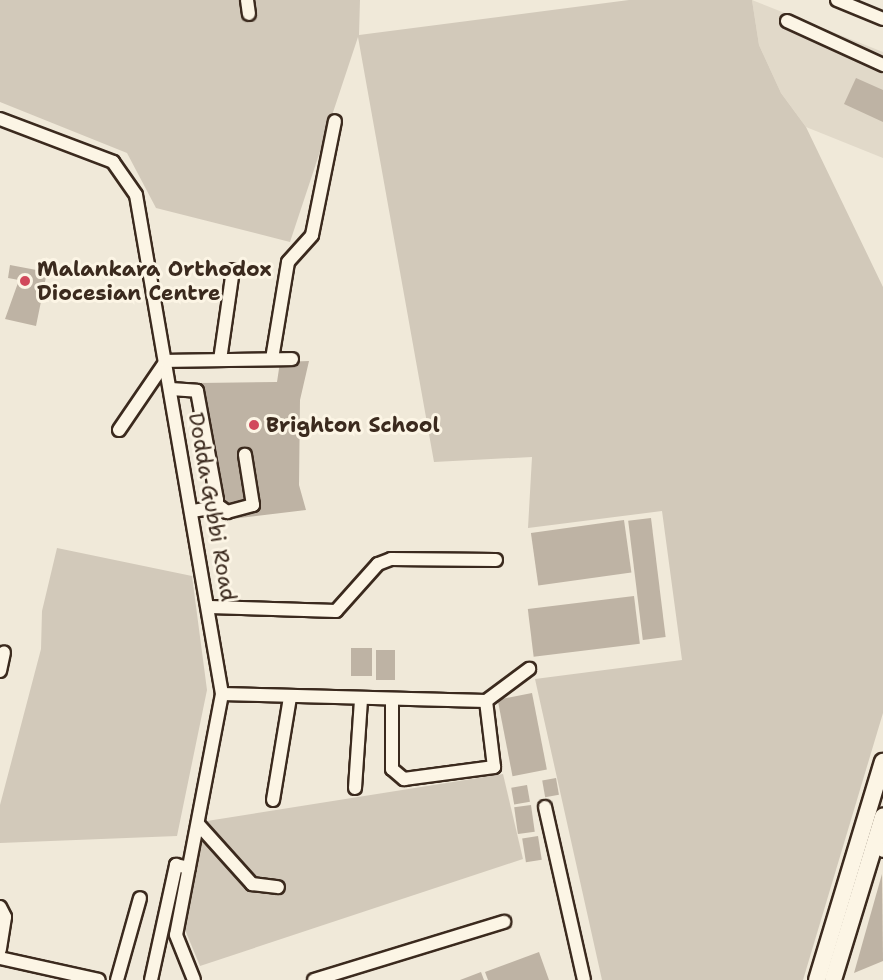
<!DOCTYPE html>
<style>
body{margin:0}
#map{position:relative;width:883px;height:980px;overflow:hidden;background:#f0e9d9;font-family:"Shantell Sans",sans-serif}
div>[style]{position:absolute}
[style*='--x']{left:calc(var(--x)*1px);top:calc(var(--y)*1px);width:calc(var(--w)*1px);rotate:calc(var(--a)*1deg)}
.built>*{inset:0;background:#e1d9c9}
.green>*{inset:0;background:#d2c9ba}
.building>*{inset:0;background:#beb3a4;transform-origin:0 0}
.roads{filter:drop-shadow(2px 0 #3b2a1e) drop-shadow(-2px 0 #3b2a1e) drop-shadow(0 2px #3b2a1e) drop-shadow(0 -2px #3b2a1e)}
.minor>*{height:12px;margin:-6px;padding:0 6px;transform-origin:6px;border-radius:6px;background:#fcf5e5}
.major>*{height:16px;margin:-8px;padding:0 8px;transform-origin:8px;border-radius:8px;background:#fcf5e5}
.dots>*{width:16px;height:16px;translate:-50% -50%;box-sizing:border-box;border:3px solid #fcf5e5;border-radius:50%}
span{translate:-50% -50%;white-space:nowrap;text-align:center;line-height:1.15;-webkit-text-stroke:6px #fcf5e5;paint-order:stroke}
.poi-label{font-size:21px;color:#3b2a1e;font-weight:700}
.left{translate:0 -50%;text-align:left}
.street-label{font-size:21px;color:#3b2a1e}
</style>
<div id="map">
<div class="built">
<div style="clip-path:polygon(752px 0,883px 52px,883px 158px,806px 127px,781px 93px,759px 45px)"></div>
</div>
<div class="green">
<div style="clip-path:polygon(0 0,360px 0,359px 35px,629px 0,752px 0,759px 45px,781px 93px,806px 127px,883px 287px,883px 713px,803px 980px,602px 980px,535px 679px,682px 660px,662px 511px,528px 528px,532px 457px,434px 462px,358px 37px,290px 242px,156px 208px,127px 153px,0 102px)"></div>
<div style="clip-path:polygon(57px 548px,192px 576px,207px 690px,177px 836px,0 843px,0 805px,41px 649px,42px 611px)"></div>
<div style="clip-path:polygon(503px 774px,523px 859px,200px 966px,183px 925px,207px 821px)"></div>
</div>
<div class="building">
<div style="clip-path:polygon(856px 78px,883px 90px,883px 122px,844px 104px)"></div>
<div style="clip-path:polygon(10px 265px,47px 272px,36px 326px,5px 319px,19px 280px,8px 278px)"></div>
<div style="clip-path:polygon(309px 361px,300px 400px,299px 485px,306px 510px,223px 520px,258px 509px,246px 451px,249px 499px,224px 506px,200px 383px,277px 382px,280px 362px)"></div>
<div style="left:651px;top:518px;width:120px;height:23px;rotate:83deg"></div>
<div style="left:624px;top:520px;width:53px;height:94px;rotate:82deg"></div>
<div style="left:634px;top:596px;width:48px;height:107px;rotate:83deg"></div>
<div style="left:351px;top:648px;width:21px;height:28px"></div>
<div style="left:376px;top:650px;width:19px;height:30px"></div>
<div style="left:532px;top:693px;width:78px;height:35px;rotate:79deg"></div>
<div style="left:556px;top:778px;width:17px;height:14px;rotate:80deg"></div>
<div style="left:527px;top:785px;width:17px;height:16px;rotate:80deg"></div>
<div style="left:531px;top:805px;width:27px;height:17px;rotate:82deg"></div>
<div style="left:538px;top:836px;width:24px;height:16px;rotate:81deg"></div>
<div style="clip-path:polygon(882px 874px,883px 961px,854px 973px)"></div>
<div style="clip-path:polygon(539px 952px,549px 980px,488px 980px,485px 972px)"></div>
<div style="clip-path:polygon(481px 972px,484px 980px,460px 980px)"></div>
</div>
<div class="roads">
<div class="minor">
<div style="--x:247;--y:0;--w:14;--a:82"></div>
<div style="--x:837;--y:0;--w:50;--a:22.4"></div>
<div style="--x:787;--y:21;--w:106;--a:24.6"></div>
<div style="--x:0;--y:119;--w:121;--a:20.8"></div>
<div style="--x:113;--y:162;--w:40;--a:55.1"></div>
<div style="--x:136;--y:195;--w:506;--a:80.22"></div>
<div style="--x:222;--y:694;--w:245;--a:100.8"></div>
<div style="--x:176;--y:935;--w:48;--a:68.2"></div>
<div style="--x:272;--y:359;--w:98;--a:-80.6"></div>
<div style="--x:288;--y:262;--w:36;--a:-48"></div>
<div style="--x:312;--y:235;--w:116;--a:-78.6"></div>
<div style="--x:220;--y:360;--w:91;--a:-81.8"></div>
<div style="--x:171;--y:389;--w:26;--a:4"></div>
<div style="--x:197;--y:391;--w:111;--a:79.6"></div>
<div style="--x:217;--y:500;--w:10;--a:127"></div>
<div style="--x:211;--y:508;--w:18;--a:171"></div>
<div style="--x:119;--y:430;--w:83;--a:-55.7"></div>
<div style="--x:166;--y:361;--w:126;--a:-0.9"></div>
<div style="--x:216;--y:504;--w:14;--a:36"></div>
<div style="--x:227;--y:512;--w:27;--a:-15"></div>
<div style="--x:253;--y:505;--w:51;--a:-99.1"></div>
<div style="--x:210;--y:607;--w:126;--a:1.8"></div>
<div style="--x:336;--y:611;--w:63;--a:-48.2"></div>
<div style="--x:378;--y:564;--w:14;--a:-21"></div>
<div style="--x:391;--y:559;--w:105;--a:0.5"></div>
<div style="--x:0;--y:671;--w:19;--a:-78"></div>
<div style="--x:222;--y:694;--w:264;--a:1.5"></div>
<div style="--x:486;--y:701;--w:54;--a:-36.7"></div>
<div style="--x:392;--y:701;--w:68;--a:90"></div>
<div style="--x:392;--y:769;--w:16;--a:40"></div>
<div style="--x:404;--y:779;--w:91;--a:-7.6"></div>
<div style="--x:494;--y:767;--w:66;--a:-96.9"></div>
<div style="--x:355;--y:788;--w:88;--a:-86.1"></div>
<div style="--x:273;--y:800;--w:104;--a:-80.6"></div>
<div style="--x:545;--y:807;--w:177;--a:77.3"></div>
<div style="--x:198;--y:824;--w:81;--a:48"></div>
<div style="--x:252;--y:884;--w:26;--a:7"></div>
<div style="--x:882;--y:849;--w:2;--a:63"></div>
<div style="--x:0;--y:907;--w:11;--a:63"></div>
<div style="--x:5;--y:917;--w:33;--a:99"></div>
<div style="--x:0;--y:958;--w:101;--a:12.5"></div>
<div style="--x:117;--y:980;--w:85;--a:-74.3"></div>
<div style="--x:151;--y:980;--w:118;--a:-77.7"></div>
<div style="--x:176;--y:865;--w:13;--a:13"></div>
<div style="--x:314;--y:980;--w:199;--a:-17"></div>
</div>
<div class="major">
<div style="--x:817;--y:980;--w:228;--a:-73.2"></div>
<div style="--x:833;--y:980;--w:171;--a:-73"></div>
</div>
</div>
<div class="dots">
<div style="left:25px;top:281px;background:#d1495b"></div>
<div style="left:254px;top:425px;background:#d1495b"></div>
</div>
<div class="poi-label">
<span class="left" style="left:37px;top:281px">Malankara Orthodox<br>Diocesian Centre</span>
<span class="left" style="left:266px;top:425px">Brighton School</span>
</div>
<div class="street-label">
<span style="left:212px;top:507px;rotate:80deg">Dodda Gubbi Road</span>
</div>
</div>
